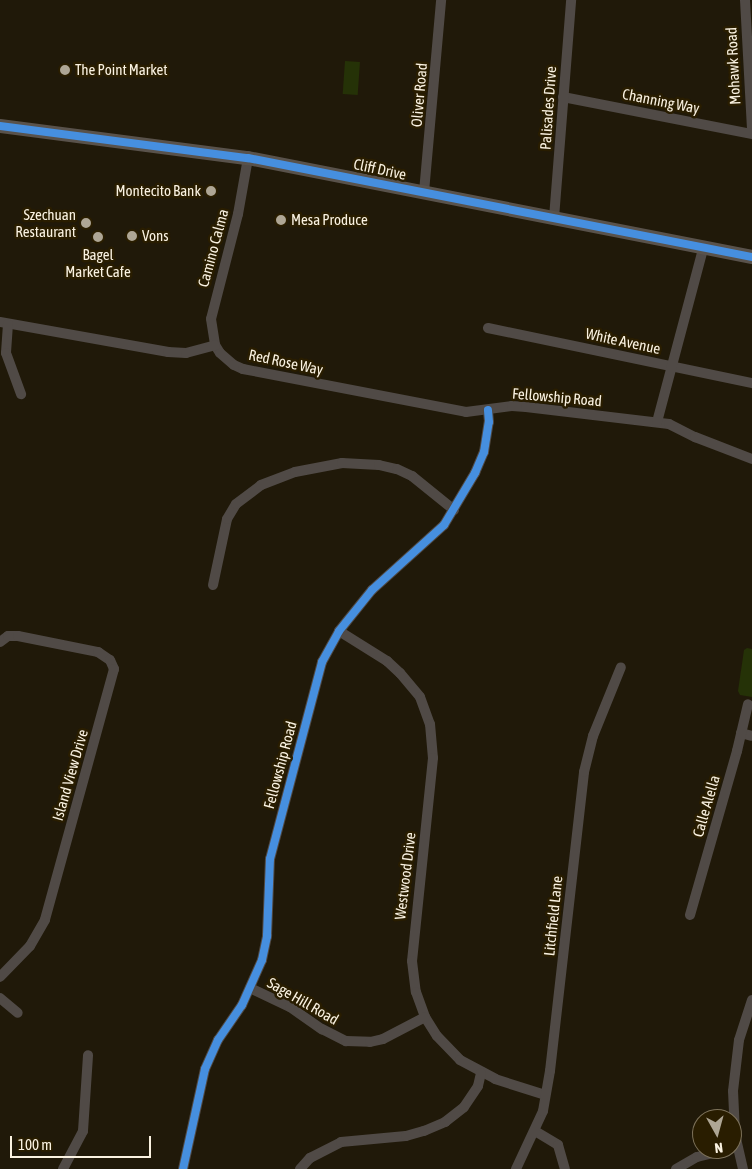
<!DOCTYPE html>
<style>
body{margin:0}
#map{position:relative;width:752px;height:1169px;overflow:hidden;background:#201909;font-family:"Asap Condensed",sans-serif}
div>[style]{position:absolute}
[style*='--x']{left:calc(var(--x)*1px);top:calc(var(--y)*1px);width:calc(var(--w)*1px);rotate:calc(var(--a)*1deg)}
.green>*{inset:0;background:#253207;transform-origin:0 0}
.minor>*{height:10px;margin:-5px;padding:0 5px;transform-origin:5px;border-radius:5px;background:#504a46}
.major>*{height:14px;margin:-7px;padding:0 7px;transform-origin:7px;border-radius:7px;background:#59524b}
.cycleway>*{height:8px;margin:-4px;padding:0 4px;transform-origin:4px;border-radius:4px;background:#468fdf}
.dots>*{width:14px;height:14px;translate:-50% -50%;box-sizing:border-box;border:2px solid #291d00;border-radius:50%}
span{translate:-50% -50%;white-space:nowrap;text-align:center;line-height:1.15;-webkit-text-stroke:5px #291d00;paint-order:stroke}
.street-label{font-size:15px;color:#faf2e1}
.poi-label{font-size:15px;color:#faf2e1}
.left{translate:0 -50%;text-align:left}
.right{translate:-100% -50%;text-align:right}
.north{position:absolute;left:692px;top:1109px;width:50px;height:50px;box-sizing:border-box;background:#291d00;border:1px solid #7d725a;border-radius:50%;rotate:173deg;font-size:14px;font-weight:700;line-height:20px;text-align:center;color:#faf2e1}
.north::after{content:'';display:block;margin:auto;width:18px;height:22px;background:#aea695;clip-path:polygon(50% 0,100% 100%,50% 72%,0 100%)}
.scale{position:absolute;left:10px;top:1136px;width:141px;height:22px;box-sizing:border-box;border:2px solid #faf2e1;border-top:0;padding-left:6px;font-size:15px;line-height:18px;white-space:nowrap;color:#faf2e1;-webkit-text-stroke:4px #291d00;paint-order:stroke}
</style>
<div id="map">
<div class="green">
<div style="left:345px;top:61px;width:15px;height:33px;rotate:4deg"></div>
<div style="clip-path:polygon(747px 648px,752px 649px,752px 697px,740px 695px,738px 691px,744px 650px)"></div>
</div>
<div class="minor">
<div style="--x:745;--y:0;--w:130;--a:86.9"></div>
<div style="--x:563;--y:97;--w:193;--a:11.1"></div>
<div style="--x:248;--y:158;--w:57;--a:100.1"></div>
<div style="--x:238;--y:214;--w:108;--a:104.4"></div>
<div style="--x:211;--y:319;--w:26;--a:81"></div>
<div style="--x:215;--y:345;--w:9;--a:58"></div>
<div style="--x:220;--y:353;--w:18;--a:41"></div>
<div style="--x:234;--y:365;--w:10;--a:24"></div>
<div style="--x:243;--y:369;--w:227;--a:10.9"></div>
<div style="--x:466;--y:412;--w:46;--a:-7.4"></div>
<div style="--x:512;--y:406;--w:14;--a:4"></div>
<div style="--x:526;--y:407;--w:144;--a:6.8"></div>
<div style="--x:669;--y:424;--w:29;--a:27"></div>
<div style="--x:695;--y:437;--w:61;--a:21.1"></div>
<div style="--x:424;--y:192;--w:193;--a:-84.9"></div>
<div style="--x:554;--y:218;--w:219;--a:-85.5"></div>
<div style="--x:0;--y:322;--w:171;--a:10.1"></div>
<div style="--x:168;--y:352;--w:18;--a:3"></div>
<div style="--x:186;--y:353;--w:30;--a:-15"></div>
<div style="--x:8;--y:324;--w:29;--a:94"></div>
<div style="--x:6;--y:353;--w:44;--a:69.9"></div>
<div style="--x:488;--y:328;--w:270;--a:11.8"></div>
<div style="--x:657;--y:422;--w:179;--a:-75.1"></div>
<div style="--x:213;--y:585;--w:67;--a:-78"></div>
<div style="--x:227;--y:519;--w:17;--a:-59"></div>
<div style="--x:236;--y:504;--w:31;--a:-37"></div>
<div style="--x:261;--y:485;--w:36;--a:-21"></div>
<div style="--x:295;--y:472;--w:48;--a:-10.8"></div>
<div style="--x:342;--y:463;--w:37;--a:3"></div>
<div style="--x:379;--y:465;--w:18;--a:13"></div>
<div style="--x:397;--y:469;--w:17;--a:25"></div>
<div style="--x:412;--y:476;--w:54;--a:39"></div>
<div style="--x:339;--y:631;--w:57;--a:32"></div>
<div style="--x:387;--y:661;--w:18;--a:43"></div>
<div style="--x:400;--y:673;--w:31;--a:50"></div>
<div style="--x:420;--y:697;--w:29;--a:70"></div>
<div style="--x:430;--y:724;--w:34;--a:85"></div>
<div style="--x:433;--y:758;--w:204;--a:95.9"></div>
<div style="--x:412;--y:961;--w:31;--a:83"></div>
<div style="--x:416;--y:992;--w:27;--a:70"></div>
<div style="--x:425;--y:1017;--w:22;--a:58"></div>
<div style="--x:437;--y:1036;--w:33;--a:46"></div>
<div style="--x:460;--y:1060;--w:40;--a:28"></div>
<div style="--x:495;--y:1079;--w:52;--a:17.7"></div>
<div style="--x:0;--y:642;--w:10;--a:-37"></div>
<div style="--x:8;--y:636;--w:10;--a:0"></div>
<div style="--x:18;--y:636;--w:82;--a:11.3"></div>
<div style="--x:98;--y:652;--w:14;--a:34"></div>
<div style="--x:110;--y:660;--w:10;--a:66"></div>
<div style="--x:114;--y:669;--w:260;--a:105.4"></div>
<div style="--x:45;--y:920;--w:30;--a:120"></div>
<div style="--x:30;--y:946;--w:43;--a:134.1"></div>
<div style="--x:741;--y:733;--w:11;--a:15"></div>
<div style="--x:690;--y:915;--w:171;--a:-74"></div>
<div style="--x:737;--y:751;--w:48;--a:-76.8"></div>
<div style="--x:250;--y:988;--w:44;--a:25.4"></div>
<div style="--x:290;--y:1007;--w:39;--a:35"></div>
<div style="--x:322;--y:1029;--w:27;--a:27"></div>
<div style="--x:346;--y:1041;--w:24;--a:2"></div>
<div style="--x:370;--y:1042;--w:13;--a:-13"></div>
<div style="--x:383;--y:1039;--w:47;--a:-27.6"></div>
<div style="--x:0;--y:998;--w:23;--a:40"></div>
<div style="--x:535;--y:1131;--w:27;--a:31"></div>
<div style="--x:558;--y:1145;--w:25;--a:74"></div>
<div style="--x:63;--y:1169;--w:43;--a:-62.2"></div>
<div style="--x:83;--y:1131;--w:76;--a:-86.2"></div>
<div style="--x:183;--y:1169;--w:102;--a:-77.6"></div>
<div style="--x:205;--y:1069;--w:32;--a:-66"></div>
<div style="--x:218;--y:1040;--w:42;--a:-55.6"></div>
<div style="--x:242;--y:1005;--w:49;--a:-66"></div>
<div style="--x:262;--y:960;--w:25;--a:-78"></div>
<div style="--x:267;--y:936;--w:77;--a:-87.8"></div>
<div style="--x:270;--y:859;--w:204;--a:-75.2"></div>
<div style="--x:322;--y:662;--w:35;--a:-61"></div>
<div style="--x:339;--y:631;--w:53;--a:-51.2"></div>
<div style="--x:372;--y:590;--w:97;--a:-42.1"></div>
<div style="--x:444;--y:525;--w:61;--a:-59.2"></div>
<div style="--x:475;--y:473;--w:23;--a:-67"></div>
<div style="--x:484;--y:452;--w:30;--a:-81"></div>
<div style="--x:489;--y:422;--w:12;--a:-95"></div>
<div style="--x:300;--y:1169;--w:15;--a:-48"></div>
<div style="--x:310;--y:1158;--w:35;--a:-27"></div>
<div style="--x:341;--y:1142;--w:65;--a:-5.3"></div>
<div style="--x:406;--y:1136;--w:19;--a:-16"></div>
<div style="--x:424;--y:1131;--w:23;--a:-23"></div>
<div style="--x:445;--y:1122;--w:24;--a:-38"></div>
<div style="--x:464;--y:1107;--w:25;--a:-56"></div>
<div style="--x:478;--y:1086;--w:13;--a:-77"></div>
<div style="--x:516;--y:1169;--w:64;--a:-65"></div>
<div style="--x:543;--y:1111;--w:41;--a:-80.1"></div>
<div style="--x:550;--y:1071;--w:301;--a:-83.5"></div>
<div style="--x:584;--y:772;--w:37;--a:-76"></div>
<div style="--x:593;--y:736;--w:74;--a:-67.9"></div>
<div style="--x:676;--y:1169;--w:24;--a:-30"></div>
<div style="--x:697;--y:1157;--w:34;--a:-14"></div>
<div style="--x:743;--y:1169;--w:37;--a:-103"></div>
<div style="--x:735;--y:1133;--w:42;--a:-92.7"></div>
<div style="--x:733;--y:1091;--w:51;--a:-83.3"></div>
<div style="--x:739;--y:1040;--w:42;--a:-72"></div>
</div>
<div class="major">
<div style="--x:0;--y:126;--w:250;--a:7.4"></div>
<div style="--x:248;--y:158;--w:514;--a:11.11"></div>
</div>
<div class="cycleway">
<div style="--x:0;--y:126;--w:250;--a:7.4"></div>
<div style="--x:248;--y:158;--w:514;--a:11.11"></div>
<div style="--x:183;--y:1169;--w:102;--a:-77.6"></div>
<div style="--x:205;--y:1069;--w:32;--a:-66"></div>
<div style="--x:218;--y:1040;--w:42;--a:-55.6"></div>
<div style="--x:242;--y:1005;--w:49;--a:-66"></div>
<div style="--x:262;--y:960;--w:25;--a:-78"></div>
<div style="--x:267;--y:936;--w:77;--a:-87.8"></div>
<div style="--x:270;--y:859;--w:204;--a:-75.2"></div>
<div style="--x:322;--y:662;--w:35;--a:-61"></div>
<div style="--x:339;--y:631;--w:53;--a:-51.2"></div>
<div style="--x:372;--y:590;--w:97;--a:-42.1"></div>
<div style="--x:444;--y:525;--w:61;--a:-59.2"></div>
<div style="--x:475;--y:473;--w:23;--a:-67"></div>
<div style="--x:484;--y:452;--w:30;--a:-81"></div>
<div style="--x:489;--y:422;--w:12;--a:-95"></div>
</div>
<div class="dots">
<div style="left:65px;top:70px;background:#aea695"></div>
<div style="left:211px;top:191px;background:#aea695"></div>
<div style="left:281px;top:220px;background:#aea695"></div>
<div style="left:86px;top:223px;background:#aea695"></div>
<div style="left:132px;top:236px;background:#aea695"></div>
<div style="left:98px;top:237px;background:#aea695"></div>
</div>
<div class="street-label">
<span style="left:733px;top:66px;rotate:-93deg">Mohawk Road</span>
<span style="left:419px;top:95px;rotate:-85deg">Oliver Road</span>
<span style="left:661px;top:101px;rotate:11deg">Channing Way</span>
<span style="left:548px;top:108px;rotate:-86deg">Palisades Drive</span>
<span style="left:380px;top:169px;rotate:12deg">Cliff Drive</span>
<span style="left:213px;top:248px;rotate:-75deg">Camino Calma</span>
<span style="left:623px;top:341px;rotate:12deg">White Avenue</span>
<span style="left:286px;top:362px;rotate:12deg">Red Rose Way</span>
<span style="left:557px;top:397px;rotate:5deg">Fellowship Road</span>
<span style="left:280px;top:765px;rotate:-75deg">Fellowship Road</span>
<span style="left:70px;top:775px;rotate:-74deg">Island View Drive</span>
<span style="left:706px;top:806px;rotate:-74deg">Calle Alella</span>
<span style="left:405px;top:876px;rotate:-83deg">Westwood Drive</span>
<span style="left:553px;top:916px;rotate:-84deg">Litchfield Lane</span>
<span style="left:303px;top:1001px;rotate:30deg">Sage Hill Road</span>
</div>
<div class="poi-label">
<span class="left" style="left:75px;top:70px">The Point Market</span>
<span class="right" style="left:201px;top:191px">Montecito Bank</span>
<span class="right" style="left:76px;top:223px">Szechuan<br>Restaurant</span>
<span class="left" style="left:291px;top:220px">Mesa Produce</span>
<span class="left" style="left:142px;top:236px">Vons</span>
<span style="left:98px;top:263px">Bagel<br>Market Cafe</span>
</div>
<div class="north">N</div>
<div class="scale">100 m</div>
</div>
